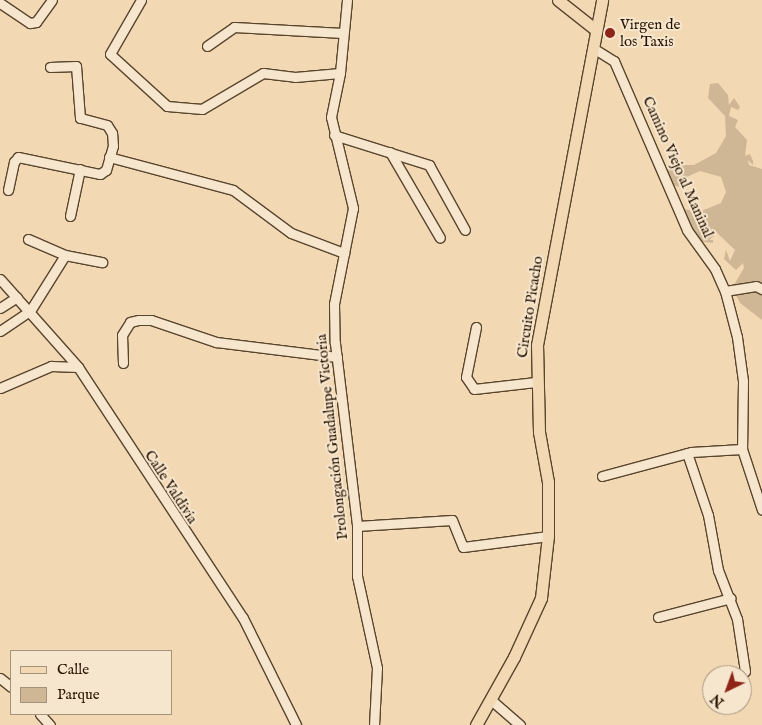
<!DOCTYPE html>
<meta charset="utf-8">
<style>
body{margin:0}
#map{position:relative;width:762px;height:725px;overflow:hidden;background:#f2d8b3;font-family:"IM FELL English",serif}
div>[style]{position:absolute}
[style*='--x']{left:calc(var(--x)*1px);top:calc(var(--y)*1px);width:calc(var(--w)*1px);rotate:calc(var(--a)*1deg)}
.green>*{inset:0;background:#cfb795}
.roads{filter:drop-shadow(1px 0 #59452d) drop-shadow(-1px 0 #59452d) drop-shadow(0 1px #59452d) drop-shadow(0 -1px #59452d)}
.minor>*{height:9px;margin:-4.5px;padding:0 4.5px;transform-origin:4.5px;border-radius:4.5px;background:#f7e6ce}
.major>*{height:11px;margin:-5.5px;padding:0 5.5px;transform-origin:5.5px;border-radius:5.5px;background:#f2d8b3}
.dots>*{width:14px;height:14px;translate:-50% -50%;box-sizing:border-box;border:2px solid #f7e6ce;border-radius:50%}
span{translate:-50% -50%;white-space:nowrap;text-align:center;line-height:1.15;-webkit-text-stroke:4px #f7e6ce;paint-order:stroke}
.poi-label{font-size:15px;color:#261400}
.left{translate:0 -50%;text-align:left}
.street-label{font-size:15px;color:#261400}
.legend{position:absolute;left:10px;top:650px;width:162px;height:65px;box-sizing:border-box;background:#f7e6ce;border:1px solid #a3927c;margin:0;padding:6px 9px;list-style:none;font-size:15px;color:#261400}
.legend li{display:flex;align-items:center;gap:10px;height:25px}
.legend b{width:25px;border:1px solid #a3927c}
.north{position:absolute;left:702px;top:665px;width:50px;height:50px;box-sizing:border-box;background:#f7e6ce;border:1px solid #a3927c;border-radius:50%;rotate:222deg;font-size:14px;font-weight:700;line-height:20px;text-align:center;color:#261400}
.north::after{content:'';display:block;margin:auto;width:18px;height:22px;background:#8f2418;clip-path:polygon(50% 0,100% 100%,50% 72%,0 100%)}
</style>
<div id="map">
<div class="green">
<div style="clip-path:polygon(718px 83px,728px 95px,729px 105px,734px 98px,740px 107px,738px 110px,731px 107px,729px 116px,738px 120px,735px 127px,747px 140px,745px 156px,750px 154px,753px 161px,753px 165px,748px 160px,749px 165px,762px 169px,762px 320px,740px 303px,736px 295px,734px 285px,744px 268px,743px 263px,736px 270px,724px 259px,726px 250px,730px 261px,735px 250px,714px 230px,714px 236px,709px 240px,713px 240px,713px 243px,696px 241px,674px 207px,699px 212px,721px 203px,726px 192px,721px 177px,700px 171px,682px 179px,679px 187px,667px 183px,660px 165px,694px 165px,716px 153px,726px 136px,725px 116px,708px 98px,710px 84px)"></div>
</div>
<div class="roads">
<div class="minor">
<div style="--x:141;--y:0;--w:62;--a:119.9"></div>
<div style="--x:110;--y:54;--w:77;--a:42.4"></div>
<div style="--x:167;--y:106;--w:35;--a:5"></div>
<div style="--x:202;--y:109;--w:71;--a:-30.5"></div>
<div style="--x:263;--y:73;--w:32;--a:7"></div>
<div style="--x:295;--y:77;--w:45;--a:-5.1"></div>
<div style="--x:347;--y:0;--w:73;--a:95.5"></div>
<div style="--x:340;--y:73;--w:45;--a:101.6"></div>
<div style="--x:331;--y:117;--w:94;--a:76.4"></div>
<div style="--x:353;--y:208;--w:98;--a:101.2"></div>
<div style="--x:334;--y:304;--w:39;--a:89"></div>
<div style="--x:335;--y:343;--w:184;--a:83.1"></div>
<div style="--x:357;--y:526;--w:50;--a:90"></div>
<div style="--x:357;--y:576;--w:94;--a:77.7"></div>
<div style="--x:377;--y:668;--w:57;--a:93"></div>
<div style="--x:0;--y:3;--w:36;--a:34"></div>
<div style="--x:30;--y:23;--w:6;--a:-9"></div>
<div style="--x:36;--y:22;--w:27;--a:-54"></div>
<div style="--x:207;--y:46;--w:33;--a:-35"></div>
<div style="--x:234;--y:27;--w:109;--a:3.2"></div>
<div style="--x:593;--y:48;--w:25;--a:32"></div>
<div style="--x:614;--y:61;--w:184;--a:66.6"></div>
<div style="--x:687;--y:230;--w:48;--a:54.3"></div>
<div style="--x:715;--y:269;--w:24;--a:66"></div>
<div style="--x:725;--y:291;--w:48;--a:75.4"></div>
<div style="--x:737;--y:337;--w:44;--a:82.2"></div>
<div style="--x:743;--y:381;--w:68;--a:90.8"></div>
<div style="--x:742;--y:449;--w:64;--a:71.8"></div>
<div style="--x:334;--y:135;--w:100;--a:17.5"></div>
<div style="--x:429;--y:165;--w:74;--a:61"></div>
<div style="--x:390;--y:152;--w:99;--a:59.8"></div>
<div style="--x:109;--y:157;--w:128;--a:14.9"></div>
<div style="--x:233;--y:190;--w:72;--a:36.6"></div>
<div style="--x:291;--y:233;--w:57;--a:20.7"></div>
<div style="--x:8;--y:190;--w:29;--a:-78"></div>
<div style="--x:14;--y:162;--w:6;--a:-51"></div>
<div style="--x:18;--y:157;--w:84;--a:11.7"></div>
<div style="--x:100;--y:174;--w:7;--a:-34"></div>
<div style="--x:106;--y:170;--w:25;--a:-74"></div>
<div style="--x:113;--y:146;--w:13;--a:-94"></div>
<div style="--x:112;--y:133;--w:9;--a:-122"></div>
<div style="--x:107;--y:125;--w:28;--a:-165"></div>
<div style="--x:80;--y:118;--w:52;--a:-94.4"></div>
<div style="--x:76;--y:66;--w:26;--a:178"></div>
<div style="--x:70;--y:216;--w:48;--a:-78"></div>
<div style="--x:28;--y:239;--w:40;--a:23.4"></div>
<div style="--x:65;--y:255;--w:38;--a:11"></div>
<div style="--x:0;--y:279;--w:118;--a:48.4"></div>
<div style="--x:78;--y:367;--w:300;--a:56.7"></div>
<div style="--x:243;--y:618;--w:119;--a:63.6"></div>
<div style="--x:725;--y:291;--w:31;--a:-9"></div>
<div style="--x:756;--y:286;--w:7;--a:27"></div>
<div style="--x:0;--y:308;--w:20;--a:-33"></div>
<div style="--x:476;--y:327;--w:51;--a:101.3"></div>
<div style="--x:466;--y:377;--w:14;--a:56"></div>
<div style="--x:474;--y:389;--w:62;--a:-6.4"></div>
<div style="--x:0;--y:331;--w:36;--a:-34"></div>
<div style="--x:30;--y:311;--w:66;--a:-58"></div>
<div style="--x:123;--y:363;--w:28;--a:-92"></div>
<div style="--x:122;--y:335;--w:15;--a:-58"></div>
<div style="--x:130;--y:322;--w:9;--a:-13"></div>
<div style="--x:139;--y:320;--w:12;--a:0"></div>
<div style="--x:151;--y:320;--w:69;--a:18.7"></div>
<div style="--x:216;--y:342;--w:122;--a:7.1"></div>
<div style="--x:0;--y:388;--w:56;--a:-23.3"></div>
<div style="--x:51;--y:366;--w:27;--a:2"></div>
<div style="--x:687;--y:453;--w:65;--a:71.3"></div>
<div style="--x:708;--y:515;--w:56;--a:79.7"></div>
<div style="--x:718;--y:570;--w:53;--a:68.8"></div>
<div style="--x:737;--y:619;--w:53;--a:81.3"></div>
<div style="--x:602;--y:476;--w:92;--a:-15.1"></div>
<div style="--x:691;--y:452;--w:51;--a:-3.4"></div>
<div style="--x:357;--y:526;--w:95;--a:-3.6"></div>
<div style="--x:452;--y:520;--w:29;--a:68"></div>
<div style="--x:463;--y:547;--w:86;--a:-7.4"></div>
<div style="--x:658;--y:617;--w:75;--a:-14.6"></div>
<div style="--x:0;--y:678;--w:14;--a:39"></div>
<div style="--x:490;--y:699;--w:40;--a:41"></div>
<div style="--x:40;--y:714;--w:15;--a:48"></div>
</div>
<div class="major">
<div style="--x:558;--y:0;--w:48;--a:38.3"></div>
<div style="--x:476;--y:725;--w:78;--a:-60.8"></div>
<div style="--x:514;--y:657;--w:65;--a:-65.4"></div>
<div style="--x:541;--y:598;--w:62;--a:-83.6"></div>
<div style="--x:548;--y:536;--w:54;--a:-90"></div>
<div style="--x:548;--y:482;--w:51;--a:-100.2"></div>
<div style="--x:539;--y:432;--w:87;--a:-91.3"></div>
<div style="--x:537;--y:345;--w:351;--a:-79.3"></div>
</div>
</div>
<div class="dots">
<div style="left:610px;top:33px;background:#8f2418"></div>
</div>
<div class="poi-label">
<span class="left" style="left:620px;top:33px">Virgen de<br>los Taxis</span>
</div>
<div class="street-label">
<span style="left:678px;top:167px;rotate:66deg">Camino Viejo al Maninal</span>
<span style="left:530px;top:307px;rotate:-81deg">Circuito Picacho</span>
<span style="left:332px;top:437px;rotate:-96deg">Prolongación Guadalupe Victoria</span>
<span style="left:171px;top:487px;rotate:57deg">Calle Valdivia</span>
</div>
<ul class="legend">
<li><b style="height:6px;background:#f2d8b3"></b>Calle</li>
<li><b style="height:14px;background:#cfb795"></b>Parque</li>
</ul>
<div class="north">N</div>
</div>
